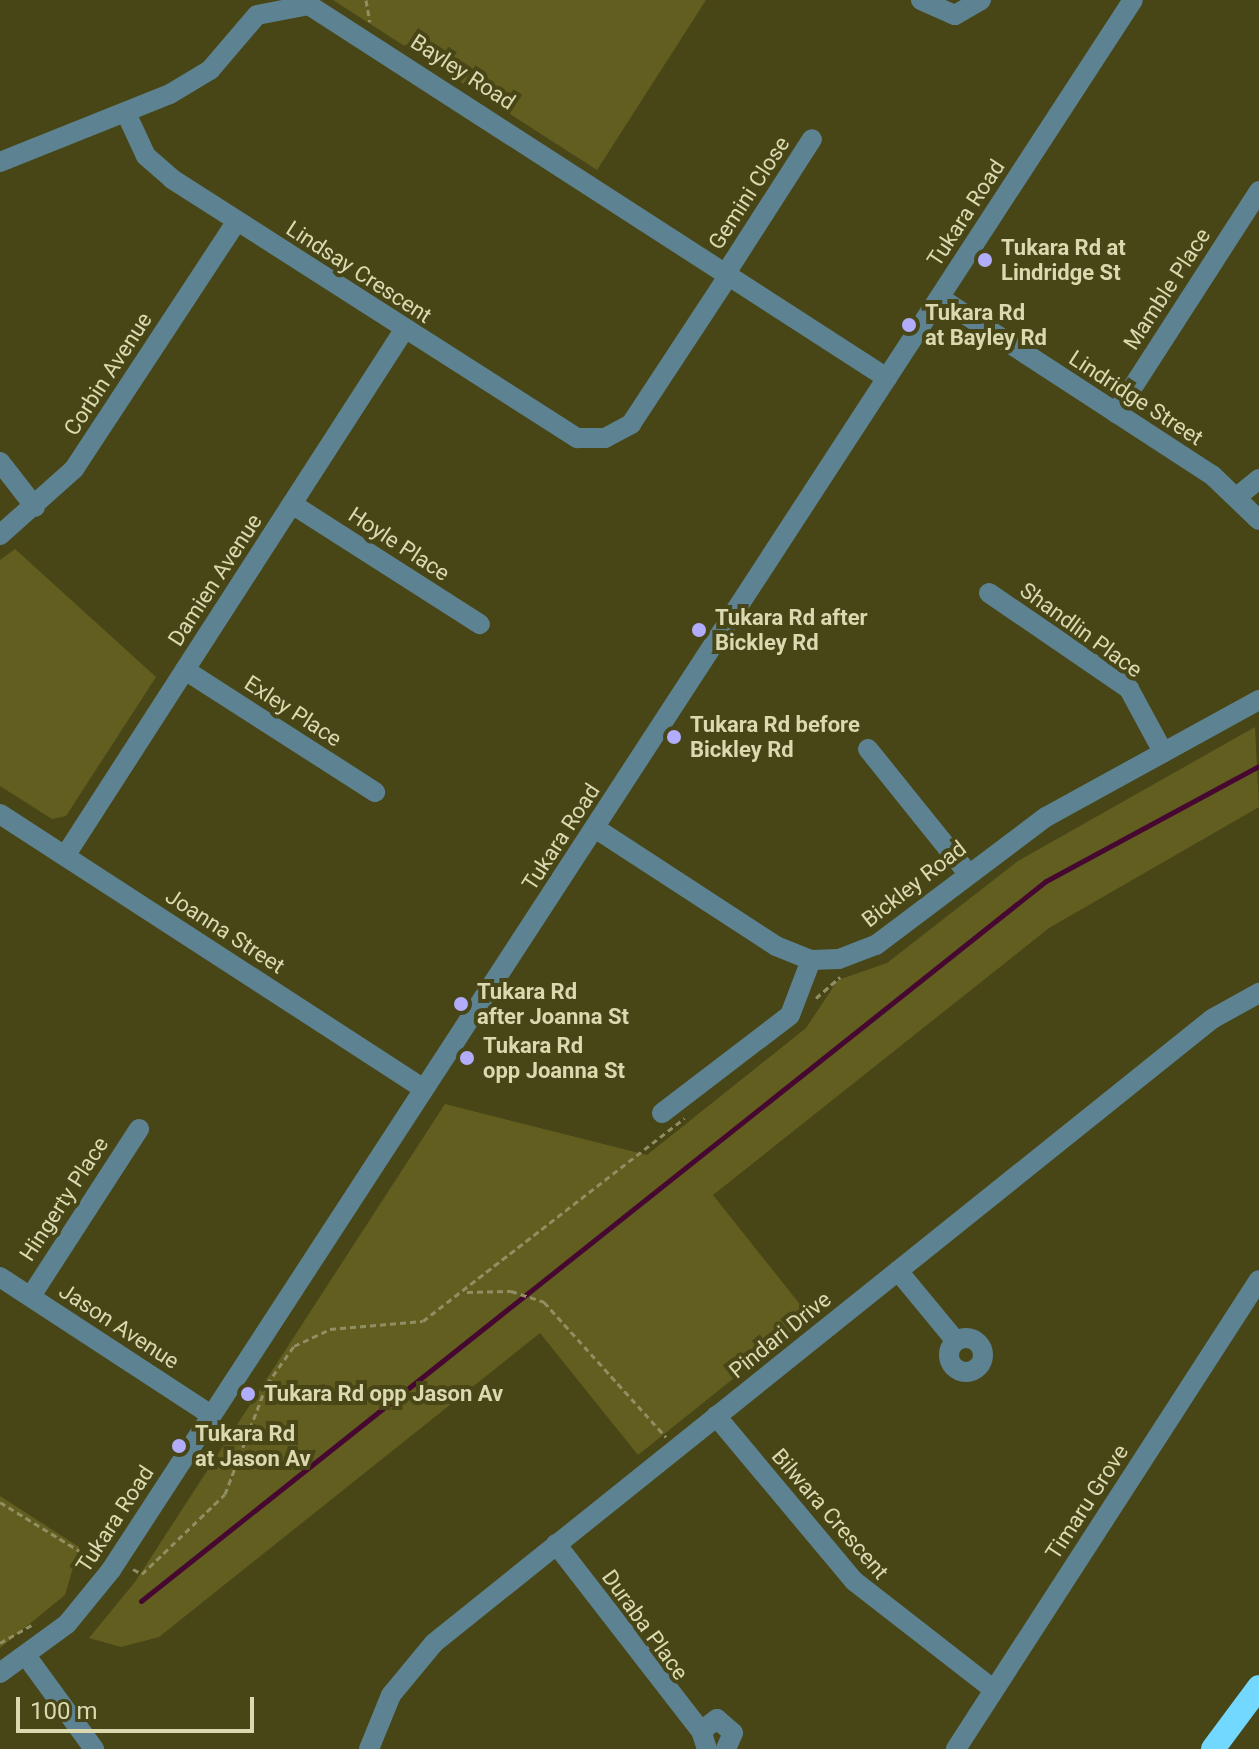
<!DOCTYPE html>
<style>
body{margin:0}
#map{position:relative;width:1259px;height:1749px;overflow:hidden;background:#484617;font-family:Roboto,sans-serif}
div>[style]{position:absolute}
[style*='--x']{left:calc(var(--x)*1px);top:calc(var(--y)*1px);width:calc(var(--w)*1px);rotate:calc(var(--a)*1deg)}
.green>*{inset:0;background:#625e20}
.stream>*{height:5px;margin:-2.5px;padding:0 2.5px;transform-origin:2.5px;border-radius:2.5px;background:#460831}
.path>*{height:3px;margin-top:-1.5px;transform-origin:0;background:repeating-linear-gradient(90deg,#908f63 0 6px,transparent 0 10px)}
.minor>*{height:20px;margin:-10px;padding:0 10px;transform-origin:10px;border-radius:10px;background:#5d8393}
.minor>.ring{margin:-10px;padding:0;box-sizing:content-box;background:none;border:20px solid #5d8393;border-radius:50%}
.highway>*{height:24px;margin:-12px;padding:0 12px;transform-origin:12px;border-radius:12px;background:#73d8ff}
.dots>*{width:22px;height:22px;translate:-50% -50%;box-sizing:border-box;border:4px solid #484617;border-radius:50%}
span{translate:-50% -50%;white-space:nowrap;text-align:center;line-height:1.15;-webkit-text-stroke:8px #484617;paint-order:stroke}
.street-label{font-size:22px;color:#dad9b0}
.poi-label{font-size:22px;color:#dad9b0;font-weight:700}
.left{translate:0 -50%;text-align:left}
.scale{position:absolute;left:16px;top:1697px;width:238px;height:36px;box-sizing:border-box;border:4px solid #dad9b0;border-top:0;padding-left:10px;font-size:24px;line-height:28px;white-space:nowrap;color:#dad9b0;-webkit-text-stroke:6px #484617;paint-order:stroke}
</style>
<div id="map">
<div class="green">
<div style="clip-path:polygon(333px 0,706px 0,597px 170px)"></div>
<div style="clip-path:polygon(15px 549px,156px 677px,66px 816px,52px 819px,0 786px,0 560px)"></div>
<div style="clip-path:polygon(1255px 727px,1259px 807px,1049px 928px,713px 1195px,810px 1317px,638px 1455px,540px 1333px,159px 1637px,121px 1647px,89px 1638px,135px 1582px,445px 1104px,647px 1155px,806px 1028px,838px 980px,887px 963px,1018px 861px)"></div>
<div style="clip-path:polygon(0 1496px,79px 1547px,65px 1595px,0 1648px)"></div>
</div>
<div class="stream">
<div style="--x:141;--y:1601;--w:1156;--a:-38.51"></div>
<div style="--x:1046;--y:881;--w:242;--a:-28.4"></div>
</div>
<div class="path">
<div style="--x:366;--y:0;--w:22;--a:80"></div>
<div style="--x:816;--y:998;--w:32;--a:-41"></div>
<div style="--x:467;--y:1292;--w:44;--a:-1.3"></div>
<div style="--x:511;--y:1291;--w:35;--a:18"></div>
<div style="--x:544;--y:1302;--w:182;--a:47.9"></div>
<div style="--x:0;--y:1502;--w:113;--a:31.6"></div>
<div style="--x:133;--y:1569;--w:10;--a:29"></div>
<div style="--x:142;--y:1574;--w:115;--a:-43.9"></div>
<div style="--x:225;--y:1494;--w:118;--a:-69.1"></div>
<div style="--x:267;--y:1384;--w:47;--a:-54.6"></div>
<div style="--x:294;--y:1346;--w:40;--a:-25"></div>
<div style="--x:330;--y:1329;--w:93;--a:-4.9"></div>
<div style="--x:423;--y:1321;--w:331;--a:-37.8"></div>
<div style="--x:0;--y:1643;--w:40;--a:-29.7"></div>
</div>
<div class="minor">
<div style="--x:921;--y:0;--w:37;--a:24"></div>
<div style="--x:955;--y:15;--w:30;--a:-30"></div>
<div style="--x:126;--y:113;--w:47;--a:65.1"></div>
<div style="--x:146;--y:156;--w:35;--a:41"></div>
<div style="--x:172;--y:179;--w:481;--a:32.6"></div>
<div style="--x:577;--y:438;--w:28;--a:0"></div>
<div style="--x:605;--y:438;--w:30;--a:-28"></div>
<div style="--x:631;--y:424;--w:178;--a:-56.7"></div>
<div style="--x:0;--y:162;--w:183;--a:-21.8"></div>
<div style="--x:170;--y:94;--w:47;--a:-31"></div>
<div style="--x:210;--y:70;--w:72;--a:-49.5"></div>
<div style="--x:257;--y:15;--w:53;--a:-10.9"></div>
<div style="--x:309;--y:5;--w:688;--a:32.84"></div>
<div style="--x:726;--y:273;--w:159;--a:-57.3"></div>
<div style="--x:940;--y:298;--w:325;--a:33.1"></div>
<div style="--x:1212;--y:475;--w:65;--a:43.8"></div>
<div style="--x:1116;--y:413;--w:264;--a:-57.2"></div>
<div style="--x:0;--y:462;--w:57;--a:52.1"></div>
<div style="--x:1238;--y:496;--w:27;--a:-39"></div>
<div style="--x:292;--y:504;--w:223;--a:32.6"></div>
<div style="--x:0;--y:535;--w:99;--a:-41.7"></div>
<div style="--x:74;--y:469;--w:297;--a:-56.7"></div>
<div style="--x:989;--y:593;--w:170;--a:34.4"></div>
<div style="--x:1129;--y:689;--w:72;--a:61.6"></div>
<div style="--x:185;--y:670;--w:226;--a:32.7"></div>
<div style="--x:868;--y:749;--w:158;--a:51.2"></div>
<div style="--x:0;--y:814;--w:505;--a:32.97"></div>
<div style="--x:595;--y:828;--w:216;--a:33.1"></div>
<div style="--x:776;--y:946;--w:38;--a:22"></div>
<div style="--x:811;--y:960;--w:28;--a:-2"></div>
<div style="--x:839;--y:959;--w:40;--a:-21"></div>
<div style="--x:876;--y:945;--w:213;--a:-37"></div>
<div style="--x:1046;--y:817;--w:243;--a:-28.8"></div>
<div style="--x:65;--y:856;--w:626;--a:-57.2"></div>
<div style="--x:662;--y:1113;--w:161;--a:-37.4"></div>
<div style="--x:790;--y:1015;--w:59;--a:-69.1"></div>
<div style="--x:898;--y:1271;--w:91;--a:50.4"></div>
<div style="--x:0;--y:1277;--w:252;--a:33.2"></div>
<div style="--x:31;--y:1296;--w:199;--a:-57.1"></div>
<div class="ring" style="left:949px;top:1338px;width:14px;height:14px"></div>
<div style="--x:716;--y:1416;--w:215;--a:50.1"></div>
<div style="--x:854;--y:1581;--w:177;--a:37.9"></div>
<div style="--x:556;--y:1544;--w:237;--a:52.2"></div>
<div style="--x:27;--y:1657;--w:114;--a:53.9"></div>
<div style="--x:0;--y:1673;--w:83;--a:-36.2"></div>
<div style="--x:67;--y:1624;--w:70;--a:-50.8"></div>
<div style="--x:111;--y:1570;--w:1873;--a:-56.94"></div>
<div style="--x:369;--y:1749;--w:58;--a:-67.8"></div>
<div style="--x:391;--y:1695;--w:67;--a:-50.4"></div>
<div style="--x:434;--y:1643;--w:997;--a:-38.73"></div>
<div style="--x:1212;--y:1019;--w:54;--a:-29"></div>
<div style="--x:707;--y:1749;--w:19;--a:-108"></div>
<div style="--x:701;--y:1731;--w:20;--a:-37"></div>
<div style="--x:717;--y:1719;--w:21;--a:41"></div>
<div style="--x:733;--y:1733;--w:17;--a:114"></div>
<div style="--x:956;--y:1749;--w:558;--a:-57.14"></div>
</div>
<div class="highway">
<div style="--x:1213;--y:1749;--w:77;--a:-53.4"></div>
</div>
<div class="dots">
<div style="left:985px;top:260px;background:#b1adfa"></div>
<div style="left:909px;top:325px;background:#b1adfa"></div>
<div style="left:699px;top:630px;background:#b1adfa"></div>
<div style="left:674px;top:737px;background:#b1adfa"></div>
<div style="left:461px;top:1004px;background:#b1adfa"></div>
<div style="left:467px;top:1058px;background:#b1adfa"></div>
<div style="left:248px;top:1394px;background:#b1adfa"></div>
<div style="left:179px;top:1446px;background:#b1adfa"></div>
</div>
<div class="street-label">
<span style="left:463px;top:72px;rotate:33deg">Bayley Road</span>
<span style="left:749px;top:193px;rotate:-57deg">Gemini Close</span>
<span style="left:966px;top:213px;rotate:-57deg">Tukara Road</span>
<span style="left:359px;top:272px;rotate:33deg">Lindsay Crescent</span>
<span style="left:1167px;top:289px;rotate:-57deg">Mamble Place</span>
<span style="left:108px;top:374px;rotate:-57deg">Corbin Avenue</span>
<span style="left:1136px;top:398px;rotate:33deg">Lindridge Street</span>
<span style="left:399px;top:544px;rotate:33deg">Hoyle Place</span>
<span style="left:215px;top:580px;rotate:-57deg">Damien Avenue</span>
<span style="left:1081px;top:630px;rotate:36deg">Shandlin Place</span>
<span style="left:293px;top:711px;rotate:33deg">Exley Place</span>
<span style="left:561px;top:837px;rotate:-57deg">Tukara Road</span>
<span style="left:914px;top:884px;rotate:-38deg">Bickley Road</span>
<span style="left:225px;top:931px;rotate:33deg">Joanna Street</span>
<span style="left:64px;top:1199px;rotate:-57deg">Hingerty Place</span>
<span style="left:119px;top:1326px;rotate:33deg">Jason Avenue</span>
<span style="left:780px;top:1335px;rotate:-39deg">Pindari Drive</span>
<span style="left:1087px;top:1502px;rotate:-57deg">Timaru Grove</span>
<span style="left:830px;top:1514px;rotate:49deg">Bilwara Crescent</span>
<span style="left:115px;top:1519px;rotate:-57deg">Tukara Road</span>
<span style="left:645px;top:1625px;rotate:54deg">Duraba Place</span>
</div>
<div class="poi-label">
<span class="left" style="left:1001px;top:260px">Tukara Rd at<br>Lindridge St</span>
<span class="left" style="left:925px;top:325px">Tukara Rd<br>at Bayley Rd</span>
<span class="left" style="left:715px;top:630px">Tukara Rd after<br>Bickley Rd</span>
<span class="left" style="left:690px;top:737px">Tukara Rd before<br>Bickley Rd</span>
<span class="left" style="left:477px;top:1004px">Tukara Rd<br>after Joanna St</span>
<span class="left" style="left:483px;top:1058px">Tukara Rd<br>opp Joanna St</span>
<span class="left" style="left:264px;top:1394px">Tukara Rd opp Jason Av</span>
<span class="left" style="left:195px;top:1446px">Tukara Rd<br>at Jason Av</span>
</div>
<div class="scale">100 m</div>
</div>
